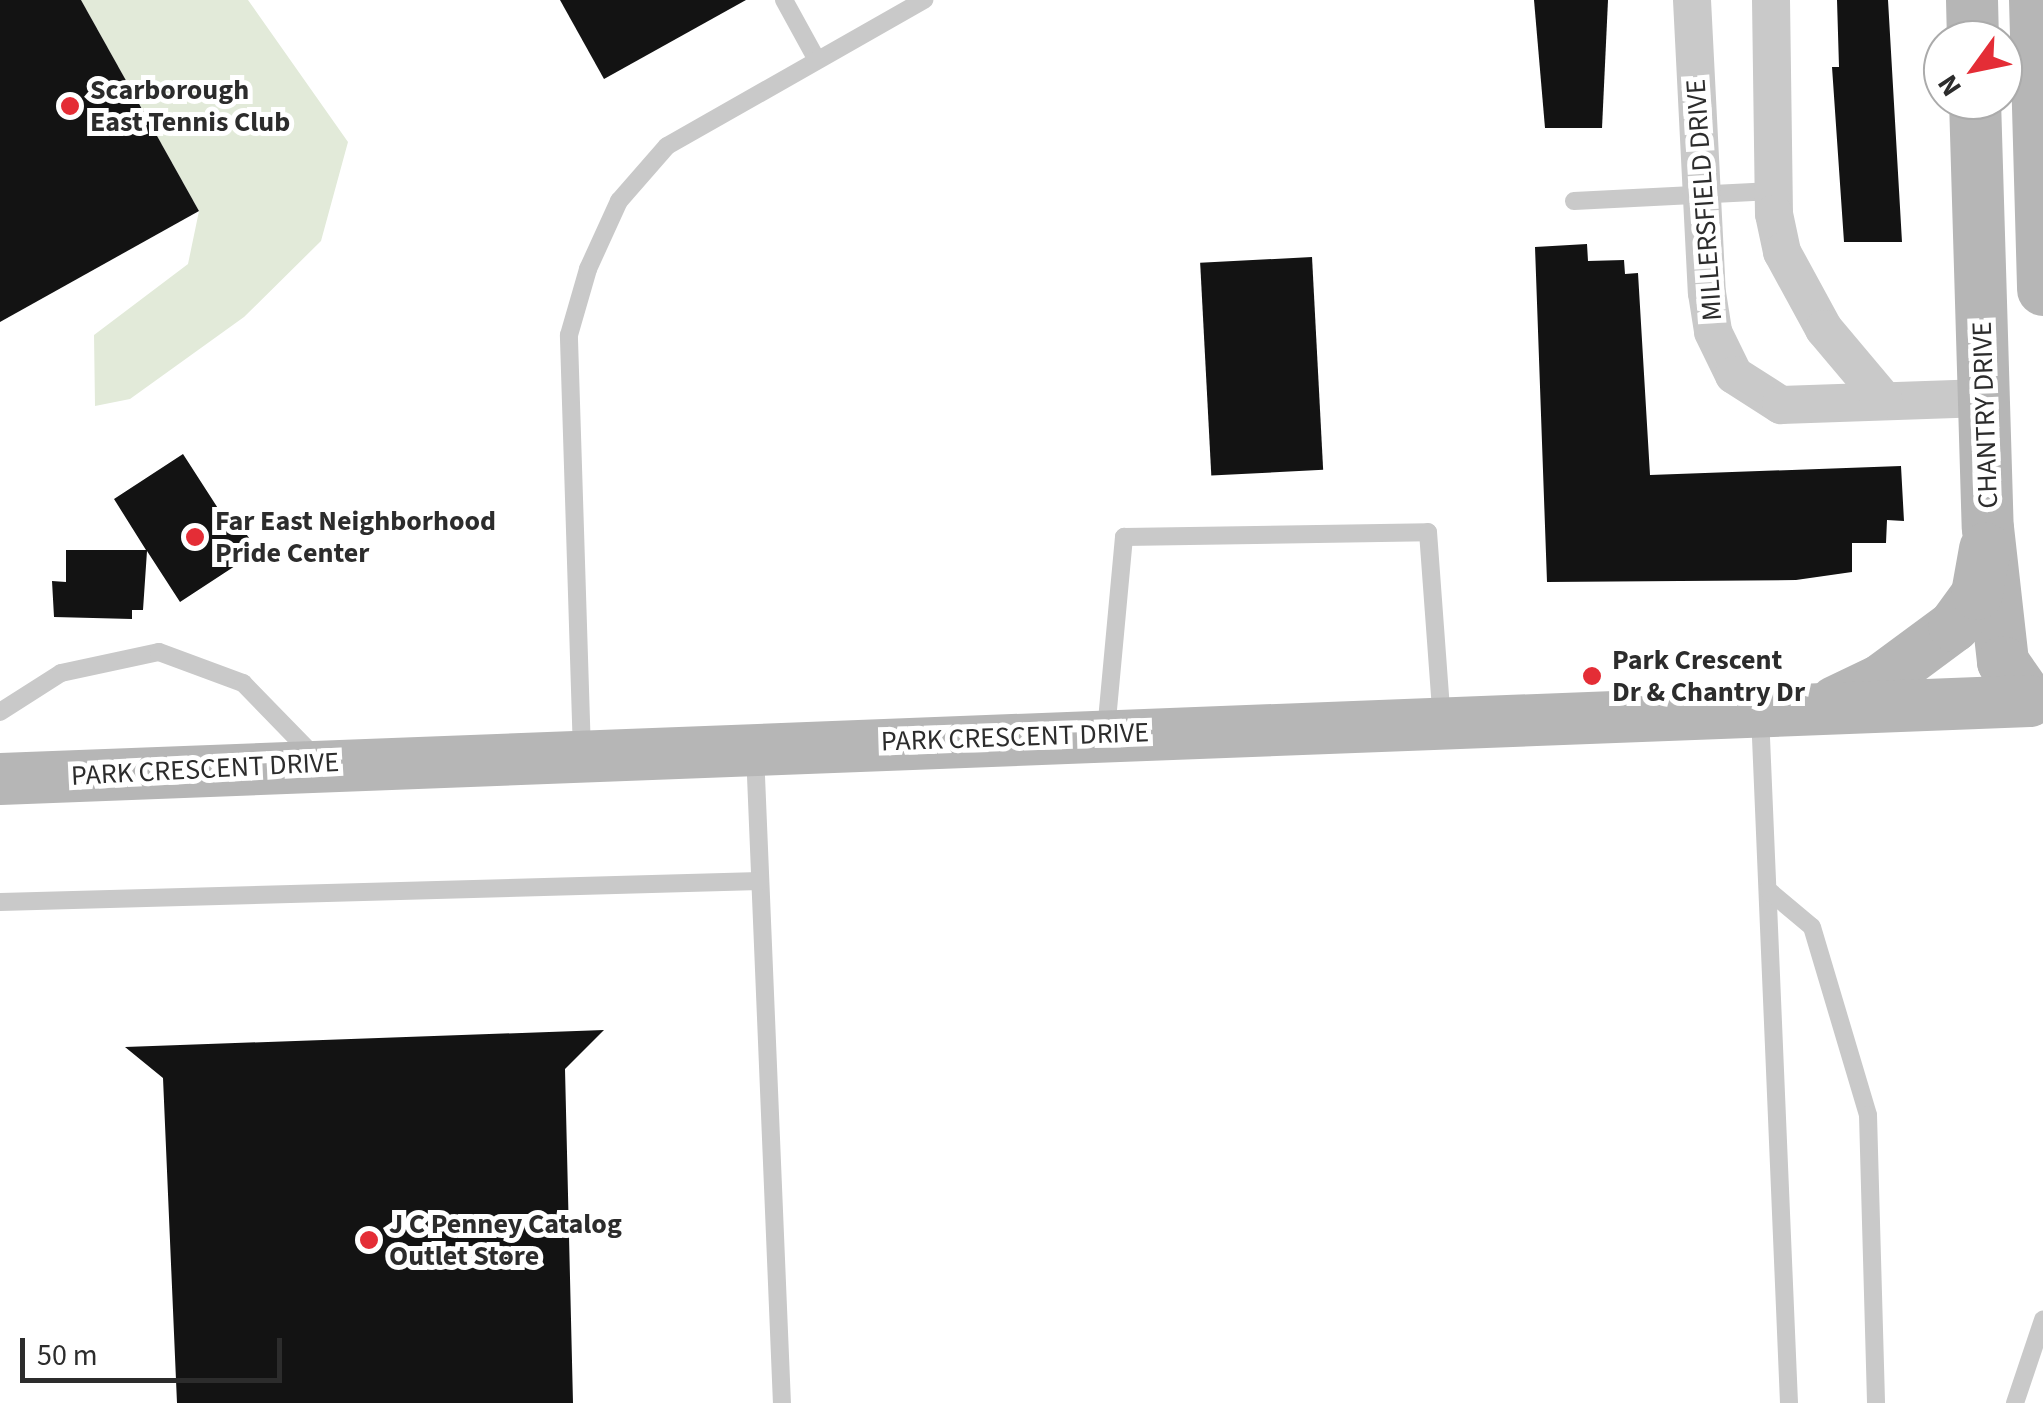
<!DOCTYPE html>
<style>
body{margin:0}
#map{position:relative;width:2043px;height:1403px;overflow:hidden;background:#fff;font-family:"Source Sans 3",sans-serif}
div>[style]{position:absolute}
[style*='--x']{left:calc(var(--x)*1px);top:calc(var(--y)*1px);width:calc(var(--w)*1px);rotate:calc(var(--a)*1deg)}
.green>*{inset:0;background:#e2ead9}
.building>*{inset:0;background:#131313;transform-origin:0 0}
.lane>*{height:18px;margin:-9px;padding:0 9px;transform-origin:9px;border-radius:9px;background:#c9c9c9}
.street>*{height:38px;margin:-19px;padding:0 19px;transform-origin:19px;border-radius:19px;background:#c9c9c9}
.secondary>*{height:52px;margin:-26px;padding:0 26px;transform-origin:26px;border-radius:26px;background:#b6b6b6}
.dots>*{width:28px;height:28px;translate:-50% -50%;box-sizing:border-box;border:5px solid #fff;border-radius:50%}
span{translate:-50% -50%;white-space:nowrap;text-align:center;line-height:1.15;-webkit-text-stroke:10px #fff;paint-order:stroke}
.poi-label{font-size:28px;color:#2c2c2c;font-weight:700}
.left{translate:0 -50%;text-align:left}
.street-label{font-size:28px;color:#2c2c2c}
.north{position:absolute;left:1923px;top:20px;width:100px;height:100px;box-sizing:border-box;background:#fff;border:2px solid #ababab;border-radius:50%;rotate:237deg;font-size:28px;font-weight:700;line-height:40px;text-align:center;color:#2c2c2c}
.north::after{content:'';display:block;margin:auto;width:35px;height:45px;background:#e42d36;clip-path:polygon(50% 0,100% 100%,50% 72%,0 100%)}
.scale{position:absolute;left:20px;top:1338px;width:262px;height:45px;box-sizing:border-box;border:5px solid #2c2c2c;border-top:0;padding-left:12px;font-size:30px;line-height:35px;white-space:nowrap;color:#2c2c2c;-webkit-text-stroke:8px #fff;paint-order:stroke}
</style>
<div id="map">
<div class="green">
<div style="clip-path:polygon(81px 0,248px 0,348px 142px,321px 241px,244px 317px,130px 399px,95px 406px,94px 335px,188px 264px,199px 211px)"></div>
</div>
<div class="building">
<div style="clip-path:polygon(0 0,81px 0,199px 211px,0 322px)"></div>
<div style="clip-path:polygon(560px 0,746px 0,604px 79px)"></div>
<div style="clip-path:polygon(1534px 0,1608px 0,1602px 128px,1545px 128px)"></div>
<div style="clip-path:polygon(1837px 0,1888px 0,1902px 242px,1844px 242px,1832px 67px,1839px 67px)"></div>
<div style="clip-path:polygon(1587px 244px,1588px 261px,1624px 260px,1625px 274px,1638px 273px,1650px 475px,1901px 466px,1904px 521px,1887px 520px,1886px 543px,1852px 543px,1852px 572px,1796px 580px,1547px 582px,1535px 247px)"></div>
<div style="left:1312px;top:257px;width:213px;height:112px;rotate:87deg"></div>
<div style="clip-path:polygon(183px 454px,232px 530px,240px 525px,258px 551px,180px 602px,147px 551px,143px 610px,132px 610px,132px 619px,54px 617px,52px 581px,66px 582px,66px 550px,146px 550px,114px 499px)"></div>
<div style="clip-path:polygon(604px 1030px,565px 1069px,573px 1403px,177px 1403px,163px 1078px,125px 1047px)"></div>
</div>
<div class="lane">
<div style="--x:784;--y:0;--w:68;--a:61.2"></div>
<div style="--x:1574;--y:201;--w:199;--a:-2.9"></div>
<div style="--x:0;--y:712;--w:72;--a:-32.6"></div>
<div style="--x:61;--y:673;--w:100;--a:-12.1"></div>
<div style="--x:159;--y:652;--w:90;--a:20.3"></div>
<div style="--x:243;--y:683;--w:102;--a:45.8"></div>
<div style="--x:1760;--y:714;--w:690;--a:87.59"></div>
<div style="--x:1106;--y:731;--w:195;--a:-84.7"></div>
<div style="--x:1124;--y:537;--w:304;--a:-0.9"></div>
<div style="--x:1428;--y:532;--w:190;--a:85.8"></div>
<div style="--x:755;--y:752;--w:652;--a:87.63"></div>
<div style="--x:582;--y:753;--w:418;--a:-91.8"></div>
<div style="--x:569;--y:335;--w:69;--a:-73.9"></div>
<div style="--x:588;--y:269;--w:75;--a:-65.5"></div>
<div style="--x:619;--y:201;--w:73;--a:-48.9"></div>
<div style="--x:667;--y:146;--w:296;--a:-29.6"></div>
<div style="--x:1768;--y:890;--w:57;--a:40.1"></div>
<div style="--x:1812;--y:927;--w:196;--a:73.4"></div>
<div style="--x:1868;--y:1115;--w:288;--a:88.4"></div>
<div style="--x:0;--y:902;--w:760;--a:-1.58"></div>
<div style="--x:2015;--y:1403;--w:88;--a:-71.4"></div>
</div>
<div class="street">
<div style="--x:1692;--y:0;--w:293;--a:87.1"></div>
<div style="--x:1707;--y:293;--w:39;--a:81"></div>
<div style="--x:1713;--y:332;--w:48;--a:64"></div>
<div style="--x:1734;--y:375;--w:56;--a:32.6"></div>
<div style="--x:1781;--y:405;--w:203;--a:-2"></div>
<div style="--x:1771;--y:0;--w:214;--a:89.2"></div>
<div style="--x:1774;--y:214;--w:39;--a:78"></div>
<div style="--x:1782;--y:252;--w:88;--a:61.4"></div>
<div style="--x:1824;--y:329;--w:92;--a:49.9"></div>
</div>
<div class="secondary">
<div style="--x:1972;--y:0;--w:40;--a:88.6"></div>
<div style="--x:2035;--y:0;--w:290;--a:88.4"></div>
<div style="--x:1975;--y:100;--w:428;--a:88.3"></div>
<div style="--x:1988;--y:528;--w:135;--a:83.6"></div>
<div style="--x:2003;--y:662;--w:47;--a:55.3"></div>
<div style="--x:1835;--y:702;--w:51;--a:-25.6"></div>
<div style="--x:1881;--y:680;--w:91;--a:-36.5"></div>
<div style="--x:1954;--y:626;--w:39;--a:-54"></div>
<div style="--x:1977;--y:594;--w:46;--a:-79.9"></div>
<div style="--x:0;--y:779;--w:2031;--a:-2.2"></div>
</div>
<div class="dots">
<div style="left:70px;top:106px;background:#e42d36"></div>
<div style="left:195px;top:537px;background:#e42d36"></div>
<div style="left:1592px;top:676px;background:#e42d36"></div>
<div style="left:369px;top:1240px;background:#e42d36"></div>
</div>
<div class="poi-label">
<span class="left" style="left:90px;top:106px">Scarborough<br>East Tennis Club</span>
<span class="left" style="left:215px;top:537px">Far East Neighborhood<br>Pride Center</span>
<span class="left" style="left:1612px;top:676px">Park Crescent<br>Dr &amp; Chantry Dr</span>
<span class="left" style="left:389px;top:1240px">J C Penney Catalog<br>Outlet Store</span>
</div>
<div class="street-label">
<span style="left:1704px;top:200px;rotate:-94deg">MILLERSFIELD DRIVE</span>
<span style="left:1985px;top:415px;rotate:-92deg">CHANTRY DRIVE</span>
<span style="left:1015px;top:737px;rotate:-2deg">PARK CRESCENT DRIVE</span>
<span style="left:205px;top:769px;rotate:-3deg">PARK CRESCENT DRIVE</span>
</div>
<div class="north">N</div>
<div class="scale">50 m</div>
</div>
